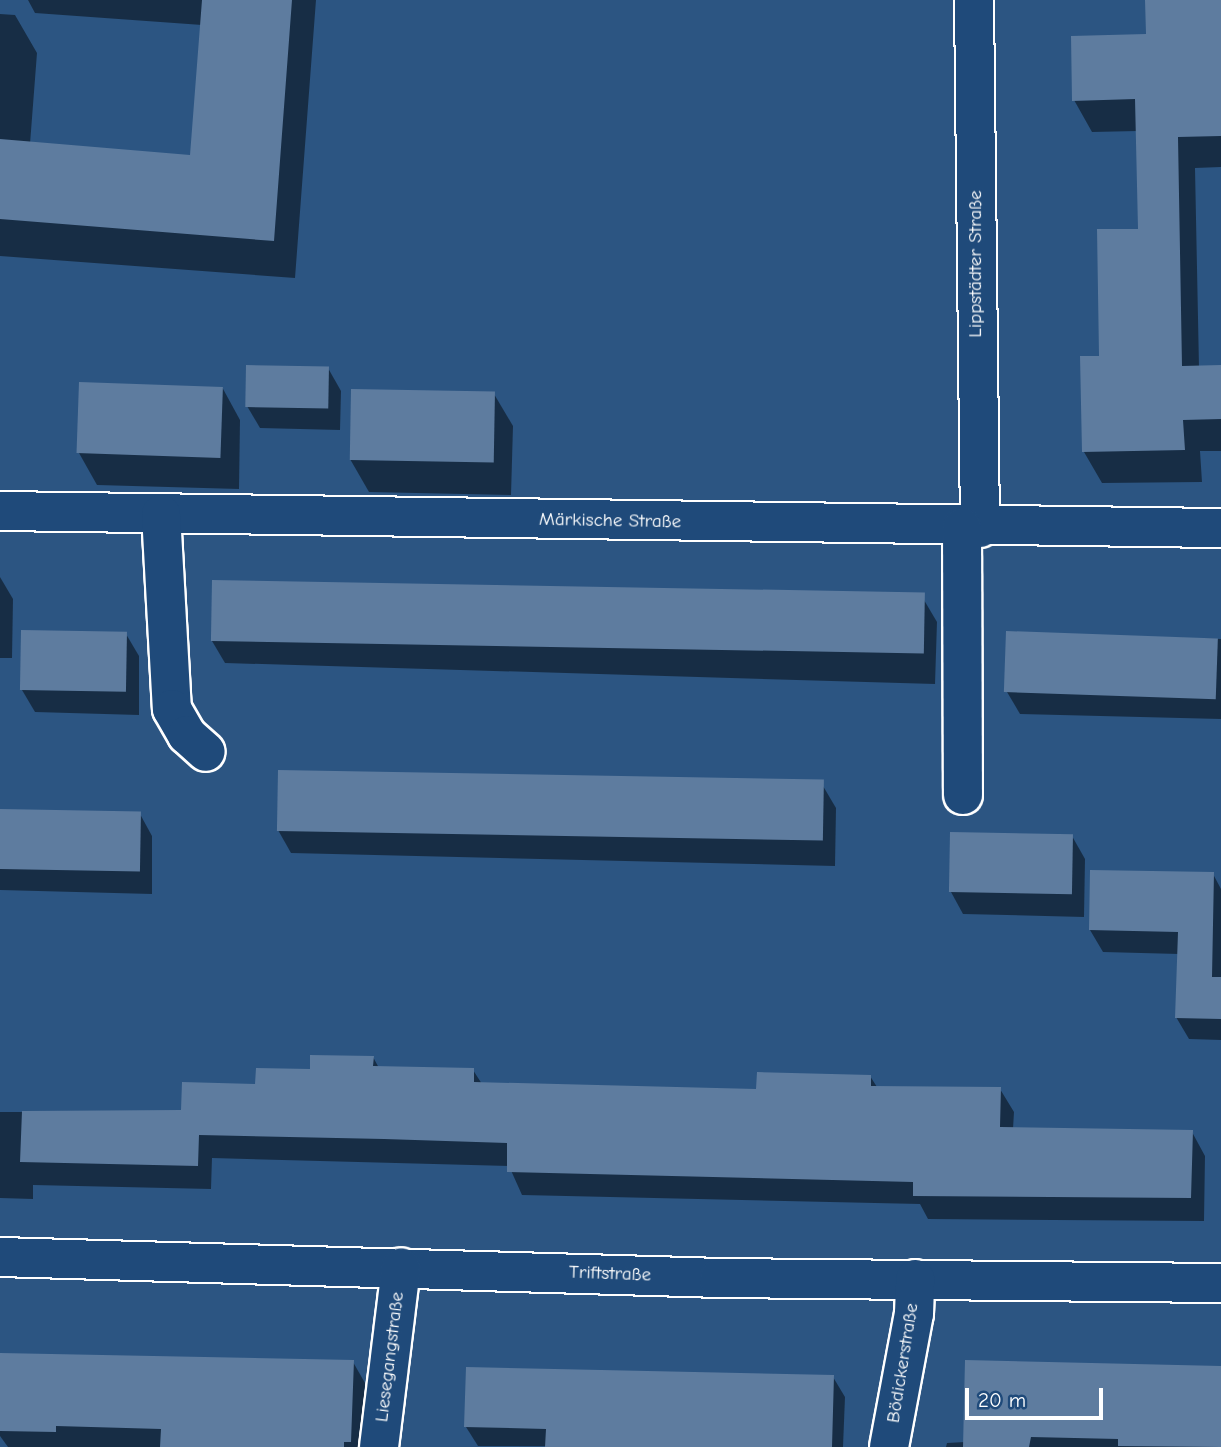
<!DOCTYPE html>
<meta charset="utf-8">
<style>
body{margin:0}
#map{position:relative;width:1221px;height:1447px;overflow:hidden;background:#2c5582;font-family:"Comic Neue",sans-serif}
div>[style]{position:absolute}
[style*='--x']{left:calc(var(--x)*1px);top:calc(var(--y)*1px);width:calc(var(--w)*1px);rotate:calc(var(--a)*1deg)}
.shadow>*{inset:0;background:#0007}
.building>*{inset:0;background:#5e7c9f;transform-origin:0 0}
.roads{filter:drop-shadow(2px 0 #fff) drop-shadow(-2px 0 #fff) drop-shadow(0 2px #fff) drop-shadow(0 -2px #fff)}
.minor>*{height:38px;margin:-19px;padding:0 19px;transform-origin:19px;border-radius:19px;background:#1f4a7a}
span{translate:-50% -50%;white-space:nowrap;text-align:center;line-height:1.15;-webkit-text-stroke:5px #1f4a7a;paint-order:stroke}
.street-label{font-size:19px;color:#fff}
.scale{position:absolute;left:965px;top:1388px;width:138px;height:32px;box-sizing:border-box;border:4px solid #fff;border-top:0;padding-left:9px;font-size:21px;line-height:24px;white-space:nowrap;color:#fff;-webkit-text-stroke:5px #1f4a7a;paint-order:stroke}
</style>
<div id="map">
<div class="shadow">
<div style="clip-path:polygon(28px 0,316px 0,295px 278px,0 256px,0 14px,15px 15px,37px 53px,30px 144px,192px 157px,202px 25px,35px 13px)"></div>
<div style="clip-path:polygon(1147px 0,1221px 0,1221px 167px,1195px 168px,1199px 367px,1221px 367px,1221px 451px,1200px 451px,1202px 482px,1102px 483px,1084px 452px,1101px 357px,1140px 230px,1138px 131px,1092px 132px,1074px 100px,1148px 35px)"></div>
<div style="clip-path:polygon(328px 368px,341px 391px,340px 430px,260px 428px,247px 406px)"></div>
<div style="clip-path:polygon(222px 387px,240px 420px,239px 489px,97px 485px,79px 453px)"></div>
<div style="clip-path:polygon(494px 394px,513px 426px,511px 495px,369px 492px,350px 459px)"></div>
<div style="clip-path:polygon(0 577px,13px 599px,12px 658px,0 658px)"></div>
<div style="clip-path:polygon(924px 600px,937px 622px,935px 684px,225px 663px,212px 641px)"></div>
<div style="clip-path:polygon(1008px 633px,1221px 639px,1221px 719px,1020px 714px,1007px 692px)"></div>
<div style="clip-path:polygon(126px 634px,139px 656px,139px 715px,35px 712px,22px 690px)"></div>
<div style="clip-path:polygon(823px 786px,836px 808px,835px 866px,291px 853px,278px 830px)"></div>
<div style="clip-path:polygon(0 810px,140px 814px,152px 836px,152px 894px,0 890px)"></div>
<div style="clip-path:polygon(1072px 836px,1085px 859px,1084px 917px,963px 914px,951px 892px)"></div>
<div style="clip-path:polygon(1213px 874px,1221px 889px,1221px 1040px,1189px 1039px,1176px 1017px,1179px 954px,1103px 952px,1090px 930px)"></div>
<div style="clip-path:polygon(373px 1057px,379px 1068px,473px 1070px,482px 1084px,758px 1091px,870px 1076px,877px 1087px,1000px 1089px,1014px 1112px,1013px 1129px,1192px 1132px,1205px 1156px,1204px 1221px,928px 1219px,920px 1204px,522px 1195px,509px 1166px,212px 1158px,211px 1189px,33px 1185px,33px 1199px,0 1198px,0 1112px,183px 1112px,257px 1086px)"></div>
<div style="clip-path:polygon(0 1355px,353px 1362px,365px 1383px,362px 1447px,8px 1447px,0 1436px)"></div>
<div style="clip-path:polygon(1221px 1367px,1221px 1447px,946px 1447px,947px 1443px,965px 1442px)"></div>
<div style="clip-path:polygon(833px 1377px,845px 1397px,843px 1447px,478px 1446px,466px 1427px)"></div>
</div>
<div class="building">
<div style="clip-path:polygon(202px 0,292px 0,274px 241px,0 219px,0 139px,190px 155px)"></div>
<div style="clip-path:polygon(1145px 0,1221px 0,1221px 136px,1178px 137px,1182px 366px,1221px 365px,1221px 419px,1183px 420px,1185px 450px,1082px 452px,1080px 356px,1099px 356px,1097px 229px,1138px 229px,1135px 99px,1072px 101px,1071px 36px,1146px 34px)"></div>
<div style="left:246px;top:365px;width:83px;height:42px;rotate:1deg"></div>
<div style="left:79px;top:382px;width:144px;height:71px;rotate:2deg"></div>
<div style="left:351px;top:389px;width:144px;height:71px;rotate:1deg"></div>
<div style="left:212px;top:580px;width:713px;height:61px;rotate:1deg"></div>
<div style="left:21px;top:630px;width:106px;height:60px;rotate:1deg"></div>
<div style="left:1006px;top:631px;width:212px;height:61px;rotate:2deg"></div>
<div style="left:278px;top:770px;width:546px;height:61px;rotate:1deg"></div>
<div style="left:0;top:809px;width:141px;height:60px;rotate:1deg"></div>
<div style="left:950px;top:832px;width:123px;height:60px;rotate:1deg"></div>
<div style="clip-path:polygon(1090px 870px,1214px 872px,1212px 977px,1221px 977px,1221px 1019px,1175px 1018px,1178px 932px,1089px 930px)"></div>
<div style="clip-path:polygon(310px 1055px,374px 1056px,373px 1066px,474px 1068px,474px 1082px,756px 1089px,757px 1072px,871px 1075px,871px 1086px,1001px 1087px,1000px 1127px,1193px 1130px,1191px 1198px,913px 1196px,913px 1182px,507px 1172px,507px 1143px,384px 1139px,199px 1135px,198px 1166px,20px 1162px,22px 1111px,181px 1110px,182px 1082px,255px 1084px,256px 1068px,310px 1069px)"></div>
<div style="clip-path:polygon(0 1353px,354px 1360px,351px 1442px,344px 1442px,344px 1447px,160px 1447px,161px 1429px,56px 1426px,56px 1432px,0 1431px)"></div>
<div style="clip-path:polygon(965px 1360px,1221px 1366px,1221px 1447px,1118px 1446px,1118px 1439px,1031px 1437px,1029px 1447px,963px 1447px)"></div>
<div style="clip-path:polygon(466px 1367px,834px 1375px,832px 1447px,545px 1447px,546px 1429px,464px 1427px)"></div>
</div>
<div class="roads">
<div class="minor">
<div style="--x:974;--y:0;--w:528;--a:89.35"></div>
<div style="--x:0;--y:511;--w:1221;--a:0.8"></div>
<div style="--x:161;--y:514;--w:195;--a:86.8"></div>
<div style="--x:172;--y:709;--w:30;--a:60"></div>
<div style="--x:187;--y:735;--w:25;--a:42"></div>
<div style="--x:962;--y:527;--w:268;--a:89.8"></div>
<div style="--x:0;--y:1257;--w:719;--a:1.67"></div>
<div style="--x:719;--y:1278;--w:502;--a:0.57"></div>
<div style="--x:379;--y:1447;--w:181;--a:-83"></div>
<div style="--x:889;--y:1447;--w:135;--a:-79.4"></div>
<div style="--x:914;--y:1314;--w:35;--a:-88"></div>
</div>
</div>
<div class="street-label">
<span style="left:976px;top:264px;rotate:-90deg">Lippstädter Straße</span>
<span style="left:610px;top:521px;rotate:1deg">Märkische Straße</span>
<span style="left:610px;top:1274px;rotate:2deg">Triftstraße</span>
<span style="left:390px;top:1357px;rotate:-83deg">Liesegangstraße</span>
<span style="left:903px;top:1363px;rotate:-81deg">Bödickerstraße</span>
</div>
<div class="scale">20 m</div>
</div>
